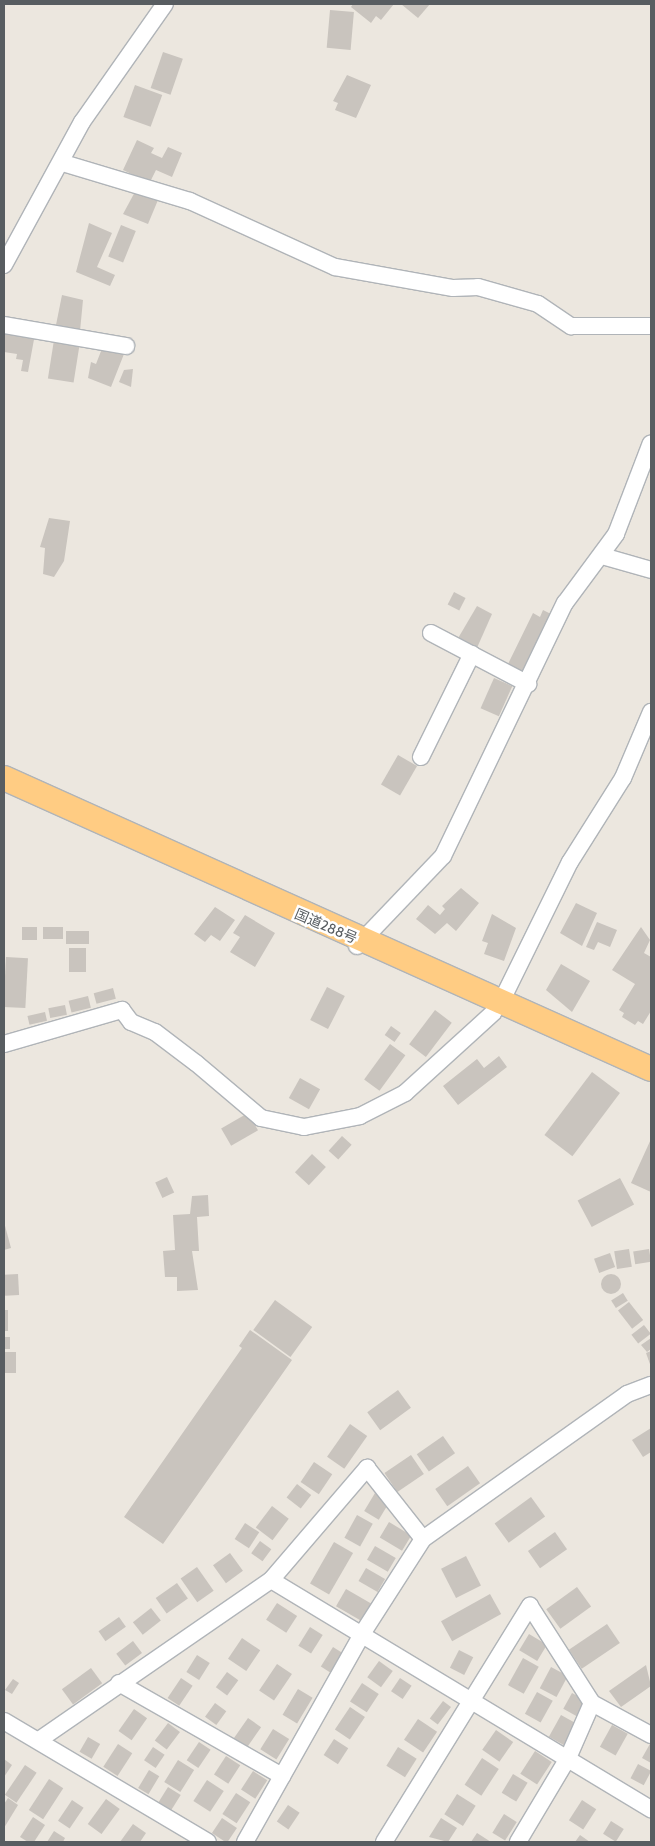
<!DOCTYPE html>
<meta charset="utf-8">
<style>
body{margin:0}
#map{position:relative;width:655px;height:1846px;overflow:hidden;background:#ece7df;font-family:Cabin,"Noto Sans JP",sans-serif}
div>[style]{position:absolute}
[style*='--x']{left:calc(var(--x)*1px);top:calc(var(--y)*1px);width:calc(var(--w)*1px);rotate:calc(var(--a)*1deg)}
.building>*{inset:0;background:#c9c4be;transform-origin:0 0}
.round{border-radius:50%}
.roads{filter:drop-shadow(1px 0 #b0b4b8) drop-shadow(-1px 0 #b0b4b8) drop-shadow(0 1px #b0b4b8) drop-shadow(0 -1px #b0b4b8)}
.minor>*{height:16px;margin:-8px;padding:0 8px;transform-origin:8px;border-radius:8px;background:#fff}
.highway>*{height:24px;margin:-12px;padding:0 12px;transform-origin:12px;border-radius:12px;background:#ffcc83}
span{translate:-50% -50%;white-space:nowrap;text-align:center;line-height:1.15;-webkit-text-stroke:5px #fff;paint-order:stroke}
.street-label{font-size:14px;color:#585d61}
.frame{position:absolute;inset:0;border:5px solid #585d61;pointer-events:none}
</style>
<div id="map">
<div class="building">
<div style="clip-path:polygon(353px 4px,394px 4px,381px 20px,376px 16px,371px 23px,351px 7px)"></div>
<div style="clip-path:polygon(401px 4px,430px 4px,418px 18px)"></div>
<div style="left:330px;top:10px;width:24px;height:38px;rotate:5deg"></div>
<div style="left:163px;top:52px;width:21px;height:38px;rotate:19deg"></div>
<div style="clip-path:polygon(347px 75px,371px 85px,356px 118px,335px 110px,338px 103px,333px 101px)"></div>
<div style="left:135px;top:85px;width:29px;height:34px;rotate:20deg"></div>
<div style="clip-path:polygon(137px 140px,154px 148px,151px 153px,162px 158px,168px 147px,182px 153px,172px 177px,156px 170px,151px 180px,142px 179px,123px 170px)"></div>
<div style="clip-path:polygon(136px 190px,158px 200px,148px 224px,123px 214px)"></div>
<div style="clip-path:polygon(89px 223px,112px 233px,97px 267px,115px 275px,110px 286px,76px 272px)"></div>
<div style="left:121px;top:225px;width:16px;height:34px;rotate:22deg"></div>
<div style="clip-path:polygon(62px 295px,83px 300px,80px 331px,56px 325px)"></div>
<div style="clip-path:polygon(4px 329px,35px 334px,28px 372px,21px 371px,23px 360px,16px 359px,17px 354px,4px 352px)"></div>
<div style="left:54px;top:340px;width:26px;height:39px;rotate:9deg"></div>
<div style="clip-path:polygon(103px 346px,124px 354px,111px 387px,88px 378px,91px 362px,96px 364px)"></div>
<div style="clip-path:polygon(133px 369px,131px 387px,119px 382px,124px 370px)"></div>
<div style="clip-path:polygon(49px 518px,70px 521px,64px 561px,54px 577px,43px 574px,45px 548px,40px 547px)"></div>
<div style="left:454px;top:592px;width:13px;height:14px;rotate:27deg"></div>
<div style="clip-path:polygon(477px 606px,492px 614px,476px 650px,457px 640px)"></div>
<div style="clip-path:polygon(543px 610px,551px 614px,523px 673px,507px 666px,533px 613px,540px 617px)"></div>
<div style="left:494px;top:678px;width:20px;height:33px;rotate:24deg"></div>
<div style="left:398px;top:755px;width:22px;height:34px;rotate:30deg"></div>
<div style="clip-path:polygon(461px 888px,479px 903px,456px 931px,447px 923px,435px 934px,416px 919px,428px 905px,440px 915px,445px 909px,442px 906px)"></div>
<div style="clip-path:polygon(576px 903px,597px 913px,582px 946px,560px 933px)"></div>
<div style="clip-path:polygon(215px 907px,235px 920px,220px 941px,211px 935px,205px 942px,194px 934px)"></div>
<div style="clip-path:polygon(492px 914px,516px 928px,504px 961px,484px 954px,488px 943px,482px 941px)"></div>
<div style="clip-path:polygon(245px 915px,275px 933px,255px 967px,230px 952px,240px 937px,233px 933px)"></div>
<div style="clip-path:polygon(597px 922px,617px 930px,610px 947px,598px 942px,594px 950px,586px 947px)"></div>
<div style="left:22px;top:927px;width:15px;height:13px"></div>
<div style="left:43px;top:927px;width:20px;height:12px"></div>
<div style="clip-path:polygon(641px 927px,650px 940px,644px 953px,651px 957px,651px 1011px,643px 1024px,638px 1021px,635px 1025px,622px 1017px,624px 1013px,619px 1010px,635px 984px,612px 970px)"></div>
<div style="left:66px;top:931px;width:23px;height:13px"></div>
<div style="left:69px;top:948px;width:17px;height:24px"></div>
<div style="left:6px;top:957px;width:22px;height:50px;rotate:3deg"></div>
<div style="clip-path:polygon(561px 964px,590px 981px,572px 1012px,546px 990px)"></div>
<div style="left:327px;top:987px;width:20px;height:37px;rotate:27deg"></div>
<div style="left:113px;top:988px;width:11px;height:20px;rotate:75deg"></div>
<div style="left:88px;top:996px;width:12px;height:20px;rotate:76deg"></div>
<div style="left:65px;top:1005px;width:10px;height:17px;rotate:79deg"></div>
<div style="left:435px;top:1010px;width:21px;height:43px;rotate:37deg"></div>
<div style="left:45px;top:1012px;width:9px;height:18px;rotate:77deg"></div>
<div style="left:391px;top:1026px;width:12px;height:11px;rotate:35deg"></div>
<div style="left:390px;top:1044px;width:19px;height:44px;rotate:36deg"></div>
<div style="clip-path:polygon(499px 1056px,507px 1067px,458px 1105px,443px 1086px,477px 1059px,484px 1068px)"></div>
<div style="left:592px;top:1072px;width:35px;height:79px;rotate:37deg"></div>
<div style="left:300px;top:1078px;width:23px;height:23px;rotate:29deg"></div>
<div style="left:248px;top:1113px;width:20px;height:31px;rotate:60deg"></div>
<div style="left:342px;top:1136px;width:13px;height:20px;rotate:42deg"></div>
<div style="clip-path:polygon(651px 1139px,651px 1192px,631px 1183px)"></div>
<div style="left:312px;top:1154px;width:19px;height:25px;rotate:43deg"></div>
<div style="left:167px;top:1177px;width:17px;height:13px;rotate:65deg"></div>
<div style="left:620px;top:1178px;width:30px;height:48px;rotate:62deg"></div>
<div style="clip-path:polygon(208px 1195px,209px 1216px,197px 1217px,199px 1251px,192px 1251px,198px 1290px,177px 1291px,177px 1277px,165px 1277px,163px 1251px,175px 1250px,173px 1215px,190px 1214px,192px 1196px)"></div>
<div style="clip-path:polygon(4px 1222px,11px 1248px,4px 1250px)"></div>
<div style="left:629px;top:1249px;width:18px;height:15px;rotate:81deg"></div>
<div style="left:649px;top:1249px;width:13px;height:16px;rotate:81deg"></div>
<div style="left:610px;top:1253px;width:15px;height:17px;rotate:70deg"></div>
<div class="round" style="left:601px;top:1274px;width:20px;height:20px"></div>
<div style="left:18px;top:1274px;width:21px;height:14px;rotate:87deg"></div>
<div style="left:623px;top:1293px;width:9px;height:14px;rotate:58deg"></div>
<div style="left:275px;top:1300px;width:46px;height:37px;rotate:36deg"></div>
<div style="left:629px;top:1302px;width:23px;height:14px;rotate:52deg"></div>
<div style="left:4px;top:1310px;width:4px;height:21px"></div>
<div style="left:644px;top:1325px;width:11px;height:16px;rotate:52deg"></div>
<div style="clip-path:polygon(250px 1330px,292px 1360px,163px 1544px,124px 1517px,242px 1348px,239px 1346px)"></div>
<div style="left:4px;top:1337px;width:6px;height:12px"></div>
<div style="clip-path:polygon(651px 1338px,651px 1349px,647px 1352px,641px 1345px)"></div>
<div style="clip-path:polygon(651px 1351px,651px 1367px,646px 1353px)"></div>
<div style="left:4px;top:1352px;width:12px;height:21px"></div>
<div style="left:398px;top:1390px;width:22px;height:38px;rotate:54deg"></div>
<div style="left:350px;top:1424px;width:21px;height:40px;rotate:35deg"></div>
<div style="clip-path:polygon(651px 1428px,651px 1452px,643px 1457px,632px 1440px)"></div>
<div style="left:443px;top:1436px;width:21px;height:32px;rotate:55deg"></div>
<div style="left:411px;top:1455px;width:23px;height:32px;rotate:56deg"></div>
<div style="left:314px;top:1462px;width:22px;height:24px;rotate:34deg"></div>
<div style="left:468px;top:1466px;width:21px;height:40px;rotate:55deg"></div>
<div style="left:297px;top:1484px;width:18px;height:17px;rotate:38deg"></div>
<div style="left:375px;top:1493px;width:17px;height:21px;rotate:31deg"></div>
<div style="left:531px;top:1497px;width:24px;height:45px;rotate:54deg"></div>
<div style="left:272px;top:1506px;width:21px;height:27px;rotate:37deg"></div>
<div style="left:357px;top:1515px;width:18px;height:26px;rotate:29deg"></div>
<div style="left:389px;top:1522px;width:26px;height:18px;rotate:31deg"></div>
<div style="left:245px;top:1523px;width:17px;height:19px;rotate:33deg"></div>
<div style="left:555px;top:1532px;width:21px;height:33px;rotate:55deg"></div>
<div style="left:260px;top:1541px;width:14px;height:15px;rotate:36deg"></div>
<div style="left:334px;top:1542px;width:22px;height:48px;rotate:30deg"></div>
<div style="left:375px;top:1546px;width:24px;height:16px;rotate:30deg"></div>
<div style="left:230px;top:1553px;width:22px;height:21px;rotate:54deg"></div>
<div style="left:466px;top:1556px;width:33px;height:28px;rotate:63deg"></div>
<div style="left:197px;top:1567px;width:29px;height:20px;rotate:55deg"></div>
<div style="left:366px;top:1568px;width:22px;height:15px;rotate:30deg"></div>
<div style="left:177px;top:1583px;width:19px;height:26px;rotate:55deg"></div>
<div style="left:577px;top:1587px;width:24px;height:38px;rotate:54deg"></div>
<div style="left:346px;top:1589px;width:32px;height:20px;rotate:30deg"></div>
<div style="left:490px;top:1594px;width:23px;height:56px;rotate:61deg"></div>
<div style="left:277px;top:1603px;width:24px;height:20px;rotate:33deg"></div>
<div style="left:151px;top:1608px;width:16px;height:23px;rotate:52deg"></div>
<div style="left:119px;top:1617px;width:12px;height:25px;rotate:55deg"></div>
<div style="left:607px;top:1624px;width:23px;height:46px;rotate:56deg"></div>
<div style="left:310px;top:1627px;width:15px;height:22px;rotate:32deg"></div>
<div style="left:529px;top:1634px;width:21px;height:19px;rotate:31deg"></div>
<div style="left:242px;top:1638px;width:22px;height:25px;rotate:34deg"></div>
<div style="left:133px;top:1641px;width:15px;height:21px;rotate:53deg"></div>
<div style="left:333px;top:1647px;width:13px;height:23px;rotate:32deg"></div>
<div style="left:459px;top:1650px;width:16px;height:20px;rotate:27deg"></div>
<div style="left:197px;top:1655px;width:15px;height:20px;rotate:32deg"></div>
<div style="left:523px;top:1658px;width:18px;height:31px;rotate:29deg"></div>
<div style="left:379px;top:1661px;width:17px;height:20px;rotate:36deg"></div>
<div style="left:277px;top:1664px;width:18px;height:32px;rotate:34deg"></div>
<div style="clip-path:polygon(646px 1665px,651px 1686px,621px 1707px,609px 1691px)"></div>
<div style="left:551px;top:1667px;width:19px;height:24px;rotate:28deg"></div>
<div style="left:91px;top:1668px;width:19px;height:36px;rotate:54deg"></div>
<div style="left:227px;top:1672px;width:14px;height:19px;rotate:36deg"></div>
<div style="left:181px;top:1678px;width:14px;height:24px;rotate:34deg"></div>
<div style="left:400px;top:1678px;width:14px;height:16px;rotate:34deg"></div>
<div style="clip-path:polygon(13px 1679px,19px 1683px,12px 1694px,5px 1690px)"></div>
<div style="left:362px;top:1683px;width:20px;height:22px;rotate:33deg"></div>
<div style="left:298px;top:1689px;width:17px;height:30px;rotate:31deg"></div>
<div style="left:537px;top:1692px;width:18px;height:25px;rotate:29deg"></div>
<div style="left:572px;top:1693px;width:18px;height:18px;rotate:29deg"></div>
<div style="left:443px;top:1701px;width:10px;height:22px;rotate:37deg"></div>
<div style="left:215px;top:1703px;width:14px;height:17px;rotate:36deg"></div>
<div style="left:350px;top:1707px;width:18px;height:27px;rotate:34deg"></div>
<div style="left:134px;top:1709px;width:16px;height:27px;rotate:35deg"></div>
<div style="left:561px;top:1715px;width:18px;height:25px;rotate:29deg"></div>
<div style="left:248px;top:1718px;width:16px;height:25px;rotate:35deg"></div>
<div style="left:418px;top:1719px;width:23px;height:25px;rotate:34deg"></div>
<div style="left:168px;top:1723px;width:15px;height:22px;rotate:37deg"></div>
<div style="left:612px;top:1725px;width:18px;height:25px;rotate:29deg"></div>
<div style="left:273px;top:1729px;width:19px;height:24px;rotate:32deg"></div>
<div style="left:496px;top:1730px;width:21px;height:24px;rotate:35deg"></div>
<div style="left:88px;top:1737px;width:14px;height:17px;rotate:30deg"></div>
<div style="left:334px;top:1739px;width:17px;height:19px;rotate:33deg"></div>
<div style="left:199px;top:1742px;width:14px;height:22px;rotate:34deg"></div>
<div style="clip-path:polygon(651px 1742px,651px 1763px,642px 1758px)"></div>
<div style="left:118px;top:1744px;width:17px;height:27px;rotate:33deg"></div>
<div style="left:153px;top:1747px;width:14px;height:16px;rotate:34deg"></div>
<div style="left:398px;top:1747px;width:22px;height:22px;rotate:32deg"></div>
<div style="left:535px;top:1751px;width:20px;height:27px;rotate:33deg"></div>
<div style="left:226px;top:1756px;width:17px;height:22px;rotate:33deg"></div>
<div style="left:482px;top:1758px;width:20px;height:32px;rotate:33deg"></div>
<div style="clip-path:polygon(4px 1759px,12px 1765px,4px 1777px)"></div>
<div style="left:178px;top:1760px;width:19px;height:26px;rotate:32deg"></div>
<div style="left:638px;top:1764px;width:15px;height:16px;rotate:28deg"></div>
<div style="left:25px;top:1765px;width:14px;height:36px;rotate:34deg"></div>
<div style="left:149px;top:1770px;width:12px;height:21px;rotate:31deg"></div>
<div style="left:253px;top:1771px;width:17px;height:22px;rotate:33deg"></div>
<div style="left:513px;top:1774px;width:17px;height:22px;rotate:31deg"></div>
<div style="left:49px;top:1779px;width:17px;height:37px;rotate:33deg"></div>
<div style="left:207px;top:1780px;width:20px;height:25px;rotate:33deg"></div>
<div style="left:168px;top:1787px;width:15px;height:22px;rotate:32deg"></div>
<div style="left:236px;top:1793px;width:17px;height:25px;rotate:33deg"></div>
<div style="left:457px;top:1794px;width:22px;height:24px;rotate:32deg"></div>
<div style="clip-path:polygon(8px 1798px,18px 1805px,4px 1828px,4px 1804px)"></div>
<div style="left:106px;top:1799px;width:17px;height:31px;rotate:36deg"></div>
<div style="left:72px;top:1800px;width:14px;height:25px;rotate:34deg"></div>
<div style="left:582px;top:1800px;width:17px;height:24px;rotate:33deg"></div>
<div style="left:288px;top:1805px;width:14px;height:20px;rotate:34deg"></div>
<div style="left:504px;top:1814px;width:15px;height:22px;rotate:32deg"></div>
<div style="clip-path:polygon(33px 1817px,45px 1825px,34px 1842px,28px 1842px,20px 1837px)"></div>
<div style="left:222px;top:1818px;width:18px;height:18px;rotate:34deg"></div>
<div style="clip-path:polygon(441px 1818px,457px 1828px,448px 1842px,429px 1837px)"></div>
<div style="left:611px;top:1821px;width:15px;height:15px;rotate:32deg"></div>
<div style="clip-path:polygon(133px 1824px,146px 1833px,140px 1842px,120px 1842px)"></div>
<div style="clip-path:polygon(54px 1831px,65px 1838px,63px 1842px,47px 1842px)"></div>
<div style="clip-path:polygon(477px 1833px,491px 1842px,471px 1842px)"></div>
<div style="clip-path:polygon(580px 1835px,590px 1842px,575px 1842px)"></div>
</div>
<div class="roads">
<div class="minor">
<div style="--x:63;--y:163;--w:133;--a:16.7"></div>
<div style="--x:190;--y:201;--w:159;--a:24.5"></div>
<div style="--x:335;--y:267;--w:120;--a:10.1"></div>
<div style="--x:453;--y:288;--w:25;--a:-2"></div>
<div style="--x:478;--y:287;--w:62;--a:15.8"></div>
<div style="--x:538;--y:304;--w:40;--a:34"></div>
<div style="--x:571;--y:326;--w:80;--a:0"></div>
<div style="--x:4;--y:265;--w:163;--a:-61.4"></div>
<div style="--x:82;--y:122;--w:144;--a:-54.9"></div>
<div style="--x:4;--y:325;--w:124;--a:9.8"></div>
<div style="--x:602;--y:556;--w:51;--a:15.9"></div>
<div style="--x:431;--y:633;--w:110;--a:27.7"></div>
<div style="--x:421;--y:757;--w:115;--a:-63.7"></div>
<div style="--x:357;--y:946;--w:124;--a:-46.3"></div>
<div style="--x:443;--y:856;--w:281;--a:-64.3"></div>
<div style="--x:565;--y:603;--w:86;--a:-53.5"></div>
<div style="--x:616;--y:534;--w:97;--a:-69"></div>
<div style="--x:501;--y:1002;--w:156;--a:-63.8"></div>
<div style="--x:570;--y:862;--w:99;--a:-57.8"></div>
<div style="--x:623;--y:778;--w:72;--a:-67"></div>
<div style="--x:4;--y:1044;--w:123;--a:-16.1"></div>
<div style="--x:122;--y:1010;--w:15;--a:53"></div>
<div style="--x:131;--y:1022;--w:26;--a:23"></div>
<div style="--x:155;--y:1032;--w:51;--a:37.1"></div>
<div style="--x:196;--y:1063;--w:85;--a:40.2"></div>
<div style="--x:261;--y:1118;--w:44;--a:11.8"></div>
<div style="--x:304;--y:1127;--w:57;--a:-11.1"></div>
<div style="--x:360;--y:1116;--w:51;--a:-27.1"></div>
<div style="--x:405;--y:1093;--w:120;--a:-42.3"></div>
<div style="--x:271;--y:1580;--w:444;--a:31.1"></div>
<div style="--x:119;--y:1683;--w:188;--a:29.7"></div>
<div style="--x:592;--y:1703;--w:67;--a:28.5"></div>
<div style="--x:4;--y:1721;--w:237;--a:30.7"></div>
<div style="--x:39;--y:1740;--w:282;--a:-34.6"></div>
<div style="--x:271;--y:1580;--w:148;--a:-49.4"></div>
<div style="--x:367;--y:1468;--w:90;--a:51.7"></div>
<div style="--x:245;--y:1842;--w:239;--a:-60.6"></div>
<div style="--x:362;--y:1634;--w:113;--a:-57.3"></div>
<div style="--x:423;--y:1539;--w:250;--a:-35.4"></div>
<div style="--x:627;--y:1394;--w:26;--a:-21"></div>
<div style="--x:384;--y:1842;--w:278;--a:-58.3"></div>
<div style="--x:530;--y:1606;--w:115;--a:57.4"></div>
<div style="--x:592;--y:1703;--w:60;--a:113.6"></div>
<div style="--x:568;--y:1758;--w:98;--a:120.8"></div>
</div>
<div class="highway">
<div style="--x:4;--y:778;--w:709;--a:24.22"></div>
</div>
</div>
<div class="street-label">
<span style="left:326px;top:926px;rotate:23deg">国道288号</span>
</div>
<div class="frame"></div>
</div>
